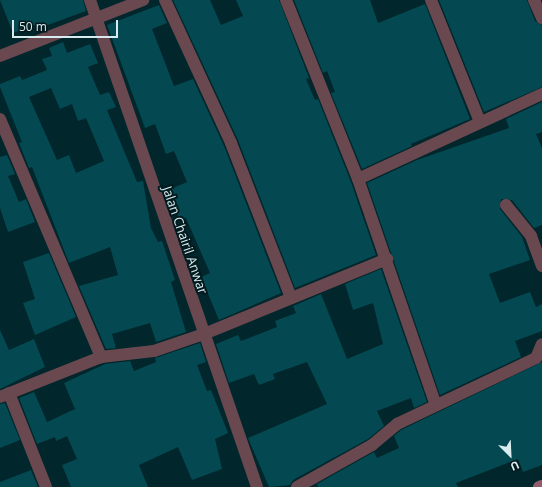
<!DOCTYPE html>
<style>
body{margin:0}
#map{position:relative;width:542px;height:487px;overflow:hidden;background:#01262b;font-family:"Open Sans",sans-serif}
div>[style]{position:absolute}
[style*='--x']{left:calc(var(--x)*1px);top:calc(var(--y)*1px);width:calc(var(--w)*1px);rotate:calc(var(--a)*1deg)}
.building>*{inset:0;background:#044952}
.street>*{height:12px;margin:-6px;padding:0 6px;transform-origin:6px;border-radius:6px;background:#6a484f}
.secondary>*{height:12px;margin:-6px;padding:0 6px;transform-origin:6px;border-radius:6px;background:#925d68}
span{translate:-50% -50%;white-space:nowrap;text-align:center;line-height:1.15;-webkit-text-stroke:4px #021b1f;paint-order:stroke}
.street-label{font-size:13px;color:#d8ebee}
.north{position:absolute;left:490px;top:435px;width:40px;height:40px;-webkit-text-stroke:3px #021b1f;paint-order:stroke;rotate:156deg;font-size:11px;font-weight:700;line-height:16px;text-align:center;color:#d8ebee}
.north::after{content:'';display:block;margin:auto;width:14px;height:18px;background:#d8ebee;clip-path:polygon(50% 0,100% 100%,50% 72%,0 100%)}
.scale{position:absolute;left:12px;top:20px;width:106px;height:18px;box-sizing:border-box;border:2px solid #d8ebee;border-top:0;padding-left:5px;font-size:12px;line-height:14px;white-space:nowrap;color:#d8ebee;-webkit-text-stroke:3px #021b1f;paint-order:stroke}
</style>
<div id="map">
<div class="building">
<div style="clip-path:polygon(0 0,83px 0,86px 11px,45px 26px,43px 22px,13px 33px)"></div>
<div style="clip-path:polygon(173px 0,210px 0,221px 25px,243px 16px,236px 0,279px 0,309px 78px,306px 79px,315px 100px,318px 99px,351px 182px,376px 255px,295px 288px,238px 140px)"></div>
<div style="clip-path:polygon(294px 0,370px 0,378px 23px,425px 4px,470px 119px,411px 144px,412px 146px,362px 169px,331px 93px,335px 92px,327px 71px,323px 73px)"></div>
<div style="clip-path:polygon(439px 0,527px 0,535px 21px,542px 25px,542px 87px,484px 112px)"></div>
<div style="clip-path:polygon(159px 5px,167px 23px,152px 29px,174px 86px,193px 79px,224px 146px,281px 293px,219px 320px,201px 277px,210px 273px,186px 218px,180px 220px,174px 208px,170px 210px,164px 192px,187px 182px,174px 151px,166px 154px,155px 124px,145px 128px,107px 25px)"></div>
<div style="clip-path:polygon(evenodd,63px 42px,67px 53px,90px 44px,98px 63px,88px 67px,100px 95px,109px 92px,116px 107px,107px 110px,137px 182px,143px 181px,151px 228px,158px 242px,162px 241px,175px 280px,171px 282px,186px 332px,156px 342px,150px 323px,112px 334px,116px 348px,106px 349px,79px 286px,118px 275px,110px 247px,69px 263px,32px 167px,29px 168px,19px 143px,22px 142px,0 87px,0 84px,20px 76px,22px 80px,47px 70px,42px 59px,52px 56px,49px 48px,63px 42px,51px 88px,60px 109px,72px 104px,78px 121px,86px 118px,104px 161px,76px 173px,69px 155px,57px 160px,29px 97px,51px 88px)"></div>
<div style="clip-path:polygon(542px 102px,542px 132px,536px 134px,542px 148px,542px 225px,534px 228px,512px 200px,501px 199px,500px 209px,522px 237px,530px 260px,489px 274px,500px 303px,530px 292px,536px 307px,542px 304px,542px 331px,515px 341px,521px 357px,440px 395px,367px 183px,417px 160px,509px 128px,506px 119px)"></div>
<div style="clip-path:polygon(7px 155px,15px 174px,8px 176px,19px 202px,26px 199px,35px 222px,8px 232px,0 208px,0 157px)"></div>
<div style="clip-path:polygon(49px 253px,76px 317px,35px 335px,23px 303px,35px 299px,23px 262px)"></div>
<div style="clip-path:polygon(381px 269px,427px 402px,414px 408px,411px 398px,377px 411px,384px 426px,368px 439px,293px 480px,290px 485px,269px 487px,248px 438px,327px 404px,307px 362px,273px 374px,275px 379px,259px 385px,254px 374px,229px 383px,216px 344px,238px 335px,241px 341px,277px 327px,275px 321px,296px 313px,293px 306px,321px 294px,347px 359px,383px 344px,373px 303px,353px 310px,345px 284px)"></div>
<div style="clip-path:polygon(0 330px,9px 350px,34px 339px,45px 367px,0 389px)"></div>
<div style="clip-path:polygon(200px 343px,206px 362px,197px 365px,207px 391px,211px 390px,228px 433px,215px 439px,222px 469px,192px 480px,178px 447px,139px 465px,148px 487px,71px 487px,62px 465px,77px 459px,67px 436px,56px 441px,55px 437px,37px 444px,19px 398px,34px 392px,47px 422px,75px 409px,64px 383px,105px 364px,130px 361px,134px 371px,156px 362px,155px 358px)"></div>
<div style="clip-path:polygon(542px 362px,542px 465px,523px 472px,518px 459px,456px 483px,458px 487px,318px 487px,317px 484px,374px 452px,377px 458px,399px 448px,394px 436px,401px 430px)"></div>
<div style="clip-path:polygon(5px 403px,20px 440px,0 448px,0 404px)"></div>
<div style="clip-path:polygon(31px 470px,38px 487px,0 487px,0 482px)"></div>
</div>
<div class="street">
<div style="--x:90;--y:0;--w:515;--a:71.07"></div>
<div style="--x:165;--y:0;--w:157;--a:65.2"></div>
<div style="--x:231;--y:143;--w:166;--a:68.8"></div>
<div style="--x:286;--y:0;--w:193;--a:68.1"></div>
<div style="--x:358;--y:179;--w:239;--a:71"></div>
<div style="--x:431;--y:0;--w:131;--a:68.1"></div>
<div style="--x:534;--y:0;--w:20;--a:66"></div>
<div style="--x:0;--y:56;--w:154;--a:-21.4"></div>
<div style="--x:0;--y:119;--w:259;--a:67"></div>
<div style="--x:358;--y:179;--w:203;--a:-24.8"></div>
<div style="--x:506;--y:205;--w:40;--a:51"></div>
<div style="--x:531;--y:236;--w:32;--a:70"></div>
<div style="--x:9;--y:393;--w:101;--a:68.5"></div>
<div style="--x:0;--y:397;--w:109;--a:-21.6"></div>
<div style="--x:101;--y:357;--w:53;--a:-6.5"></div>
<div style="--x:154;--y:351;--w:53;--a:-18.8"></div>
<div style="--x:204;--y:334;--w:198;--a:-22.3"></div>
<div style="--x:297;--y:487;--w:86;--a:-29.2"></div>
<div style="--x:372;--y:445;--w:33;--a:-40"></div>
<div style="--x:397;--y:424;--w:154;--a:-25.4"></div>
<div style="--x:536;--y:358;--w:15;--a:-67"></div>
</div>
<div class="secondary">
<div style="--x:539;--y:487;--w:3;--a:-18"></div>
</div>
<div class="street-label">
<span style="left:185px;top:240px;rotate:71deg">Jalan Chairil Anwar</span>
</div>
<div class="north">U</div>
<div class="scale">50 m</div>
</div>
